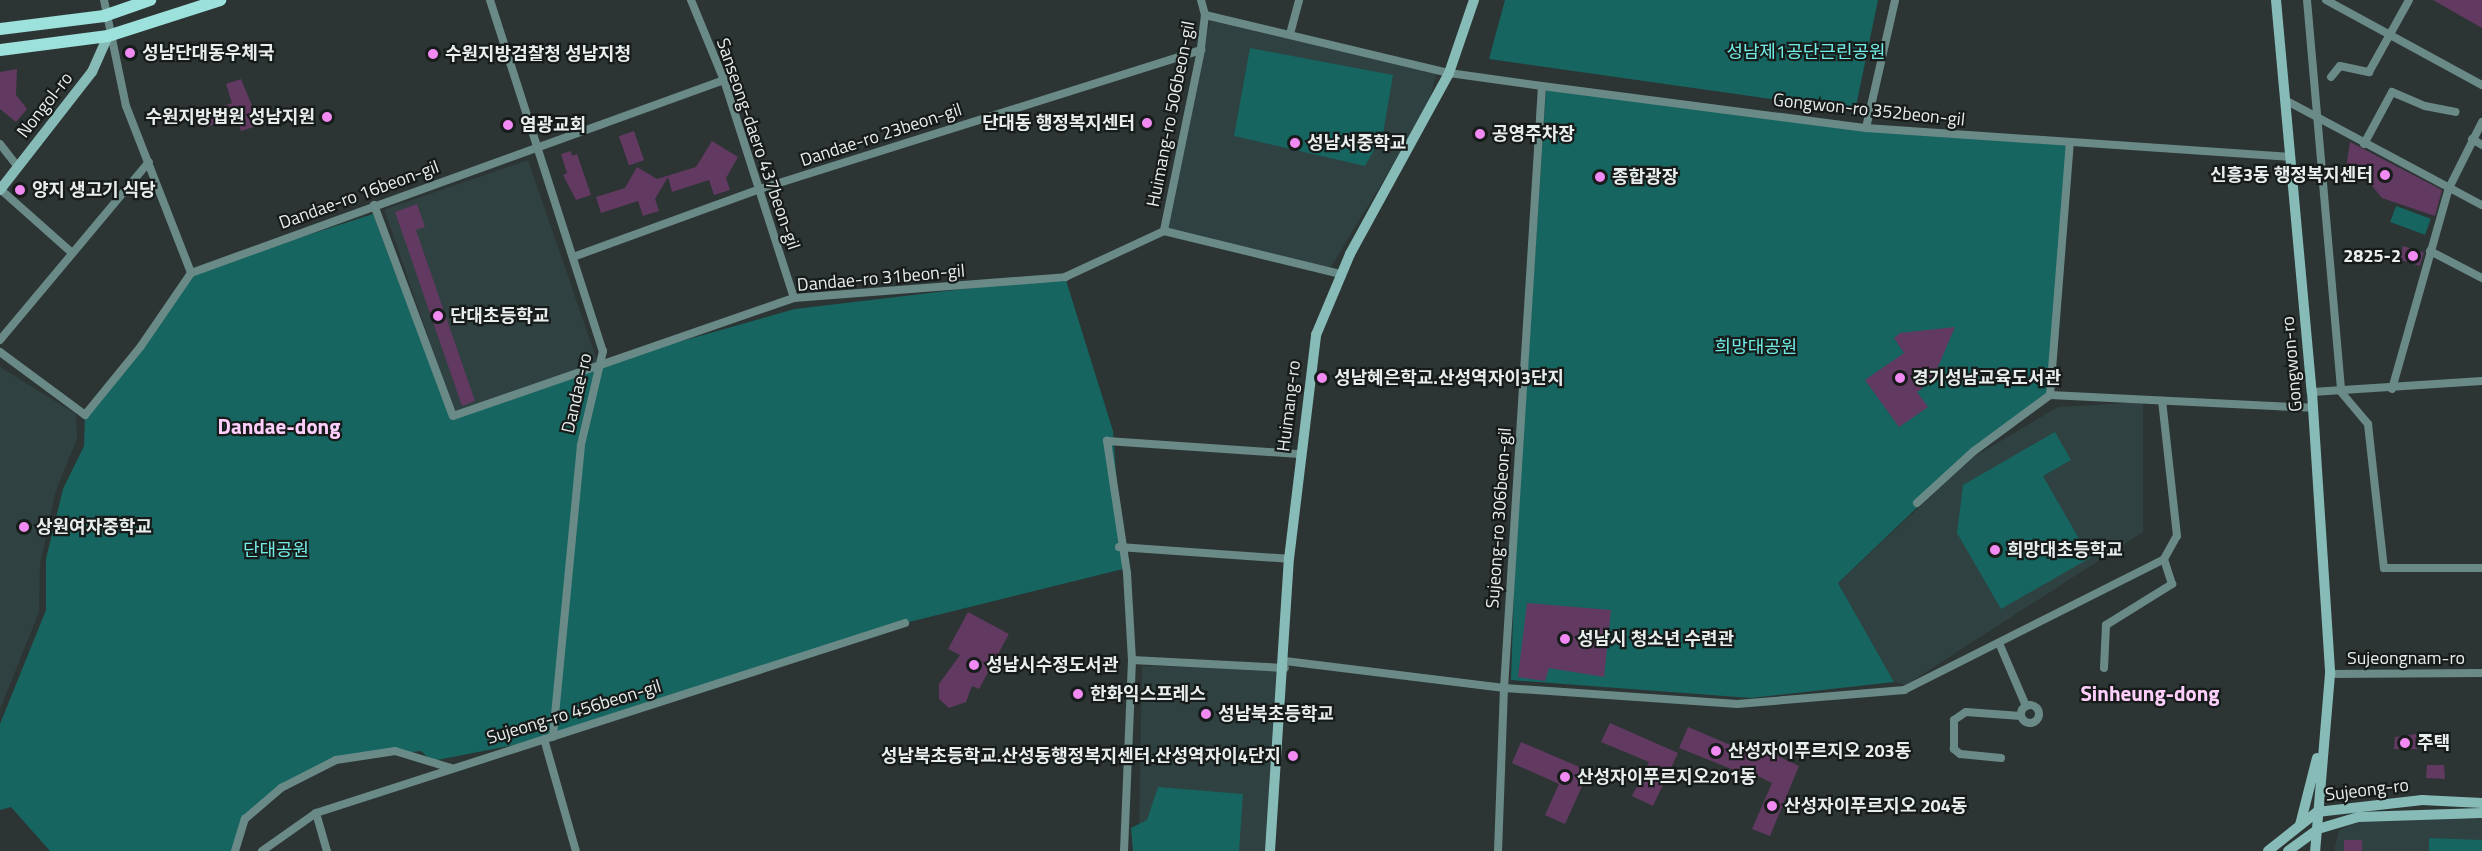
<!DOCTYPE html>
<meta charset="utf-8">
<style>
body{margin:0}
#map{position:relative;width:2482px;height:851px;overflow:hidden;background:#2c3534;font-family:"Titillium Web","Noto Sans KR",sans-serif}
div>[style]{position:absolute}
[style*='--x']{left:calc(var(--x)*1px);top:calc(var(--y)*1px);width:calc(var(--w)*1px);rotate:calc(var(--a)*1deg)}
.built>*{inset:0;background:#2f4140;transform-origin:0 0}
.green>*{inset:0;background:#166561;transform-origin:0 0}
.building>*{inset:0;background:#613961;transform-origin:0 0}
.street>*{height:8px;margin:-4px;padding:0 4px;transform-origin:4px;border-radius:4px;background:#6a8a87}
.street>.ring{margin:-4px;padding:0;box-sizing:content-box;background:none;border:8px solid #6a8a87;border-radius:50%}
.secondary>*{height:10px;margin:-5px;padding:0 5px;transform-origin:5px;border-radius:5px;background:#87bbb7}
.primary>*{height:12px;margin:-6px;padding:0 6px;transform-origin:6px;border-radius:6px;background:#9de1dc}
.dots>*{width:16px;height:16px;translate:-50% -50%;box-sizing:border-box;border:3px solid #171c1b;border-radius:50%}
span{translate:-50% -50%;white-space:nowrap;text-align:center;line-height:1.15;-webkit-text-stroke:4.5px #171c1b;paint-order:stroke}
.park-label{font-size:18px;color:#71ede6}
.poi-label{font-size:18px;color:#e8eeed;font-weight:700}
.left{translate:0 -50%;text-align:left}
.right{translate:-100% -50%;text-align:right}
.street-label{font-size:18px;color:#e8eeed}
.quarter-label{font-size:21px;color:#ffcffd;font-weight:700}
</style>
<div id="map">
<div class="built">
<div style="clip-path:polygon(1210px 21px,1437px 72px,1427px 109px,1329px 270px,1164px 231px)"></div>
<div style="left:528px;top:160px;width:215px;height:152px;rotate:71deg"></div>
<div style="clip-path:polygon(0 367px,76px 414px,77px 439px,56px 490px,40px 564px,39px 612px,0 709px)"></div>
<div style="clip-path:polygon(2143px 402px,2143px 532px,1906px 685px,1894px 682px,1838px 583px,1972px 458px,2058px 407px)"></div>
<div style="left:1142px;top:666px;width:135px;height:185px;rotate:1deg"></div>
<div style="clip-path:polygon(2412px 818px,2482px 819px,2482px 851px,2334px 851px,2339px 830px,2359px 822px)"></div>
</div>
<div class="green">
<div style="clip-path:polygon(1505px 0,1878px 0,1855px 111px,1489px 59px)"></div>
<div style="clip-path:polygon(1250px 48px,1393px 75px,1383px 134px,1365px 166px,1234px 136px)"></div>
<div style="clip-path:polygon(1546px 90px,1864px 131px,2067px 145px,2049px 392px,1971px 456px,1838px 583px,1894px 682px,1751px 698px,1511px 680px,1515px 558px)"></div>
<div style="left:2396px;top:206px;width:37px;height:17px;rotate:20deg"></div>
<div style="clip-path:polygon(373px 214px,451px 420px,601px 364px,795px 309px,1065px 277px,1113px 431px,1123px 569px,905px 623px,544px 739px,432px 761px,421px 751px,336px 760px,281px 788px,245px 819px,234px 851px,50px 851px,11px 807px,0 810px,0 724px,46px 610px,46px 559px,63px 489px,84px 446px,85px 415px,141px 346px,191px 273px)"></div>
<div style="clip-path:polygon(2055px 432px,2071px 460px,2043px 476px,2090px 558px,2001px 609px,1957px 533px,1963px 485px)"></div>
<div style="clip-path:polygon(1158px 787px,1243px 794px,1239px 851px,1133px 851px,1131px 828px,1147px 820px)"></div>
<div style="clip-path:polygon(2429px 838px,2482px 840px,2482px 851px,2429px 851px)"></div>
</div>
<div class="building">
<div style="clip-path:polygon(2433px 0,2482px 0,2482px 28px)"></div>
<div style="clip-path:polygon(17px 69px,16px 95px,27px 109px,16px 122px,0 109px,0 72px)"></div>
<div style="clip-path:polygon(241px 79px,260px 125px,241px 131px,237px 117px,207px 127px,202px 113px,232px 103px,226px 84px)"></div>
<div style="left:634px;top:131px;width:31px;height:16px;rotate:71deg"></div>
<div style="clip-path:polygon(712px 141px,738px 157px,726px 178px,730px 190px,714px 195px,709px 180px,672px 192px,668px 177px,655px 199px,659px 211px,643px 216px,638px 201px,601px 213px,596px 197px,625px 188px,637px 167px,657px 179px,696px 167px)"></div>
<div style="clip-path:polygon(2350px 142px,2442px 190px,2435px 216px,2382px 198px,2369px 182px,2346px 168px)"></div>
<div style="clip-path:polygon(571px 151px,572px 156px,577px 154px,591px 195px,576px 200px,563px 175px,567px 173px,561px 154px)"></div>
<div style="clip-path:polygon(417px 204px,425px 227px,416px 230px,475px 401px,462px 406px,395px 212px)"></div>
<div style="left:2403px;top:246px;width:22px;height:14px;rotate:18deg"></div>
<div style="clip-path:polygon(1955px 327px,1932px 381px,1917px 392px,1928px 407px,1899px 427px,1865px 380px,1904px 353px,1894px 338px,1900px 333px)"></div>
<div style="clip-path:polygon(1527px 603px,1611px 610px,1604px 677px,1549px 668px,1545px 681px,1518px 677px)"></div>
<div style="clip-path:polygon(968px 612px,1009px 634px,979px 689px,972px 686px,966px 702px,949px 708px,939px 699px,939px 684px,960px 655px,948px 649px)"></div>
<div style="clip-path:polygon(1610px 723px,1678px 753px,1653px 806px,1632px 796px,1649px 762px,1601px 742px)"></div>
<div style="clip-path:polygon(1688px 727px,1761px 758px,1765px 750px,1799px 766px,1770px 836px,1752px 829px,1772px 783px,1746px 770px,1744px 774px,1679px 748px)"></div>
<div style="clip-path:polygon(2416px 734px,2417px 749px,2394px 749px,2395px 737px)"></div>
<div style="clip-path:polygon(1521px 742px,1589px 771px,1565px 824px,1545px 815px,1559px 784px,1512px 763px)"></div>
<div style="clip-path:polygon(2427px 765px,2444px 765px,2445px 779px,2426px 778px)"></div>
<div style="left:2344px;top:840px;width:18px;height:11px"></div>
</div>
<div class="street">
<div style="--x:104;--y:0;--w:108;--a:78.3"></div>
<div style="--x:126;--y:106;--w:179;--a:68.7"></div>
<div style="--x:490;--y:0;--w:369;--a:72.2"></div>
<div style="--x:603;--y:351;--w:97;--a:103.2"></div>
<div style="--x:581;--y:445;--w:293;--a:95.5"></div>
<div style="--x:691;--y:0;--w:87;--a:67.6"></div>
<div style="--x:724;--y:80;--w:229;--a:72.2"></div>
<div style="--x:1201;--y:0;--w:16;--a:75"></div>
<div style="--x:1205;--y:15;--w:35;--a:97"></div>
<div style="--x:1201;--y:50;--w:185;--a:101.6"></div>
<div style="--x:1164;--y:231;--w:182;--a:13.7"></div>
<div style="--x:2307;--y:0;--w:393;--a:85"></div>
<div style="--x:2341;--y:392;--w:42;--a:49.8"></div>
<div style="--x:2368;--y:424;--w:145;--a:83.7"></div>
<div style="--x:2384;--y:568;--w:98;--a:0"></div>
<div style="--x:2326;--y:0;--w:178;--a:28.6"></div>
<div style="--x:1205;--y:15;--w:251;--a:13.4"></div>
<div style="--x:1449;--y:73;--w:94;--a:8"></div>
<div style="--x:1542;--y:86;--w:327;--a:7.4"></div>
<div style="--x:1866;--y:128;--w:424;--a:3.9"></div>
<div style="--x:1290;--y:34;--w:35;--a:-75"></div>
<div style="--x:2331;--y:77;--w:14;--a:-51"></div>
<div style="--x:2340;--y:66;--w:30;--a:12"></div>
<div style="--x:2369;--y:72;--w:82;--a:-60.9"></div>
<div style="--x:1542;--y:86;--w:603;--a:93.61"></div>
<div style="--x:1504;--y:688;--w:234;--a:3.9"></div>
<div style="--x:1737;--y:704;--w:168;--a:-4.8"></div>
<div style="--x:1904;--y:690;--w:291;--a:-26.7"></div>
<div style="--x:2164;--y:559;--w:26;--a:-61"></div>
<div style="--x:2177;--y:536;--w:136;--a:-96.3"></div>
<div style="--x:2285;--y:100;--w:223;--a:28.1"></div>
<div style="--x:1866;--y:128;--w:131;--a:-77.2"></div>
<div style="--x:2472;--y:139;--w:12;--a:31"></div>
<div style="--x:0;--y:144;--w:29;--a:52"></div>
<div style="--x:2364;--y:144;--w:59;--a:-61.7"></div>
<div style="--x:2392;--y:92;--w:36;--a:23"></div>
<div style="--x:2425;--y:106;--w:31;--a:11"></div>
<div style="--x:0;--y:189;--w:95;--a:41.6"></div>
<div style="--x:374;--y:205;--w:225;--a:69.5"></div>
<div style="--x:453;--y:416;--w:361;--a:-19.1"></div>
<div style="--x:794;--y:298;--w:272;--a:-4.4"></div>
<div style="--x:1065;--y:277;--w:109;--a:-24.9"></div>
<div style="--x:2430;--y:251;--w:59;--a:27.4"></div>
<div style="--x:573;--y:257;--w:196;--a:-20"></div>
<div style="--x:757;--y:190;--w:466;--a:-17.5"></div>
<div style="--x:191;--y:273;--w:567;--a:-19.91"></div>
<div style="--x:0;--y:340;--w:232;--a:-50.1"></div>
<div style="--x:0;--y:352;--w:106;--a:36.5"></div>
<div style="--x:85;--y:415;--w:89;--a:-50.9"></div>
<div style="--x:141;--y:346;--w:88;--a:-55.6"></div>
<div style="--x:2392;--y:389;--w:209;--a:-74.2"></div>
<div style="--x:2449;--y:188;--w:74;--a:-63.4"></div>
<div style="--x:2312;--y:392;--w:170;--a:-3.7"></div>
<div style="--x:2050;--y:395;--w:253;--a:-85.5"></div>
<div style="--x:1917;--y:503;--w:77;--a:-42.4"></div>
<div style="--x:1974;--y:451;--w:94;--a:-36.4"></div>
<div style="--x:2050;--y:395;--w:263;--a:2.8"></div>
<div style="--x:1119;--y:547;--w:170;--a:4"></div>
<div style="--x:1999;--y:643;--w:69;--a:66.8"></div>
<div style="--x:1132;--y:660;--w:153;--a:3"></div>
<div style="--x:1285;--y:661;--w:221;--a:7"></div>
<div style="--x:1504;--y:688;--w:163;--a:92.1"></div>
<div style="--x:2104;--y:668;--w:43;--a:-87.3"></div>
<div style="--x:2106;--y:625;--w:78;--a:-31.8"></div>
<div style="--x:2172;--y:584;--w:26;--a:-108"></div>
<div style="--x:2330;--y:674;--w:152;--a:-0.4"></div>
<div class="ring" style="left:2021px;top:705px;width:10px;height:10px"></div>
<div style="--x:544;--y:739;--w:116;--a:74.1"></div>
<div style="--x:2001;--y:758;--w:41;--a:-174.4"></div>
<div style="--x:1960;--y:754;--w:8;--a:-140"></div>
<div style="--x:1954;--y:749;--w:29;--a:-90"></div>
<div style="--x:1954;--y:720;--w:14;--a:-34"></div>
<div style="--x:1966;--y:712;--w:55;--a:4.2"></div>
<div style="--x:316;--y:813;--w:40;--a:74"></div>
<div style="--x:235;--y:851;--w:34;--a:-73"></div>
<div style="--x:245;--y:819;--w:48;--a:-40.7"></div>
<div style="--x:281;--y:788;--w:62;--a:-27"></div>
<div style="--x:336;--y:760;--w:60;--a:-8.7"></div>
<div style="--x:395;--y:751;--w:59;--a:16.9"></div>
<div style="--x:262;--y:851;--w:66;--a:-35.1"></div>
<div style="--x:316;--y:813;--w:619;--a:-17.88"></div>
<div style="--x:1124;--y:851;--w:191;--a:-87.6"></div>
<div style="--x:1132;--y:660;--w:87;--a:-93.3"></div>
<div style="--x:1127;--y:573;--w:134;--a:-98.6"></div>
<div style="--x:1107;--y:441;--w:193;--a:3.9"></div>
</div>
<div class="secondary">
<div style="--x:2276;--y:0;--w:394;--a:84.8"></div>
<div style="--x:2312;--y:392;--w:283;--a:86.3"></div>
<div style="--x:2330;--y:674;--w:178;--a:94.8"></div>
<div style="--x:0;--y:190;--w:150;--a:-52.1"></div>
<div style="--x:92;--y:72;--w:39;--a:-66"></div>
<div style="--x:2300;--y:825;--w:69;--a:-75.8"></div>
<div style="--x:1270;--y:851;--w:293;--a:-86.3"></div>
<div style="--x:1289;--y:559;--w:226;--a:-83.1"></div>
<div style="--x:1316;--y:335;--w:88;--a:-67.2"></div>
<div style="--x:1350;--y:254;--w:206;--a:-61.3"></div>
<div style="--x:1449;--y:73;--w:77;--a:-71.1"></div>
<div style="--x:2268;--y:851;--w:63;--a:-38.5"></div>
<div style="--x:2317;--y:812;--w:106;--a:-6.5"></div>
<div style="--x:2422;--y:800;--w:60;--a:2.9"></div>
<div style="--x:2288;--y:851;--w:37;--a:-36"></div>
<div style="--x:2318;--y:829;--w:42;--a:-16.7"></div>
<div style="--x:2358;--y:817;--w:124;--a:-1.8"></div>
</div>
<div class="primary">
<div style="--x:0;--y:29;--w:105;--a:-7.1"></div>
<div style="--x:104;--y:16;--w:49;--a:-19.2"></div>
<div style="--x:0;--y:50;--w:109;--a:-7.4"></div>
<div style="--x:108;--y:36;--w:118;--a:-17.8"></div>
</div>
<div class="dots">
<div style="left:130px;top:53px;background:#f28af3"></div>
<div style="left:433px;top:54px;background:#f28af3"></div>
<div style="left:327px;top:117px;background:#f28af3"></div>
<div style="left:1147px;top:123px;background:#f28af3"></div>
<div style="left:508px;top:125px;background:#f28af3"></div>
<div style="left:1480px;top:134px;background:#f28af3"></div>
<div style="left:1295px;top:143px;background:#f28af3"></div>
<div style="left:2385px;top:175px;background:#f28af3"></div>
<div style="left:1600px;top:177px;background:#f28af3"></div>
<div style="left:20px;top:190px;background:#f28af3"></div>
<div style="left:2413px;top:256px;background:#f28af3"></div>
<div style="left:438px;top:316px;background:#f28af3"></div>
<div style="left:1322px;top:378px;background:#f28af3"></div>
<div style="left:1900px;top:378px;background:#f28af3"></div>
<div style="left:24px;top:527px;background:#f28af3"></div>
<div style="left:1995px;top:550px;background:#f28af3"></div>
<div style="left:1565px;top:639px;background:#f28af3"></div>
<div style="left:974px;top:665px;background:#f28af3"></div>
<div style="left:1078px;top:694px;background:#f28af3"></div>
<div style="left:1206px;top:714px;background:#f28af3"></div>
<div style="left:2405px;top:743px;background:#f28af3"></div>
<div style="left:1716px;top:751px;background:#f28af3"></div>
<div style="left:1293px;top:756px;background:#f28af3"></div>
<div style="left:1565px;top:777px;background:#f28af3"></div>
<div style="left:1772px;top:806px;background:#f28af3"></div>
</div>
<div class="park-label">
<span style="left:1806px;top:52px">성남제1공단근린공원</span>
<span style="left:1756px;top:347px">희망대공원</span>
<span style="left:276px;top:550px">단대공원</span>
</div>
<div class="poi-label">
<span class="left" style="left:142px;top:53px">성남단대동우체국</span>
<span class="left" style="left:445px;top:54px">수원지방검찰청 성남지청</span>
<span class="right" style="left:315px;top:117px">수원지방법원 성남지원</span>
<span class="right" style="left:1135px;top:123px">단대동 행정복지센터</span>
<span class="left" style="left:520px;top:125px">염광교회</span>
<span class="left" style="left:1492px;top:134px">공영주차장</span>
<span class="left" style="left:1307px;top:143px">성남서중학교</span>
<span class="right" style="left:2373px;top:175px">신흥3동 행정복지센터</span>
<span class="left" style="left:1612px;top:177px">종합광장</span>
<span class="left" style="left:32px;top:190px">양지 생고기 식당</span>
<span class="right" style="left:2401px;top:256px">2825-2</span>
<span class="left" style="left:450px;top:316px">단대초등학교</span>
<span class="left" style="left:1334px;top:378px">성남혜은학교.산성역자이3단지</span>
<span class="left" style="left:1912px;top:378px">경기성남교육도서관</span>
<span class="left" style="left:36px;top:527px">상원여자중학교</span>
<span class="left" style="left:2007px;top:550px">희망대초등학교</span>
<span class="left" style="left:1577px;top:639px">성남시 청소년 수련관</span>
<span class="left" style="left:986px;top:665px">성남시수정도서관</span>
<span class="left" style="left:1090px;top:694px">한화익스프레스</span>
<span class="left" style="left:1218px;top:714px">성남북초등학교</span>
<span class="left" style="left:2417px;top:743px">주택</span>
<span class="left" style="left:1728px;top:751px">산성자이푸르지오 203동</span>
<span class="right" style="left:1281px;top:756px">성남북초등학교.산성동행정복지센터.산성역자이4단지</span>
<span class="left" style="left:1577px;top:777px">산성자이푸르지오201동</span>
<span class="left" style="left:1784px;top:806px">산성자이푸르지오 204동</span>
</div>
<div class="street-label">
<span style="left:45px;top:105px;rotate:-52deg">Nongol-ro</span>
<span style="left:1869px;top:110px;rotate:6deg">Gongwon-ro 352beon-gil</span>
<span style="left:1171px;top:114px;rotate:-79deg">Huimang-ro 506beon-gil</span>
<span style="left:881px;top:135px;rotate:-18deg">Dandae-ro 23beon-gil</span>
<span style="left:758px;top:144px;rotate:71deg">Sanseong-daero 437beon-gil</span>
<span style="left:359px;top:195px;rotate:-20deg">Dandae-ro 16beon-gil</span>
<span style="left:881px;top:278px;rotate:-5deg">Dandae-ro 31beon-gil</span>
<span style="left:2292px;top:364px;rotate:-95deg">Gongwon-ro</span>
<span style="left:577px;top:393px;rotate:-77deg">Dandae-ro</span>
<span style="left:1289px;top:406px;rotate:-83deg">Huimang-ro</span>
<span style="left:1499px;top:518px;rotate:-86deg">Sujeong-ro 306beon-gil</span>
<span style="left:2406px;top:658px">Sujeongnam-ro</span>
<span style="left:574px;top:712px;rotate:-17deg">Sujeong-ro 456beon-gil</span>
<span style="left:2367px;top:790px;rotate:-7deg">Sujeong-ro</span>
</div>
<div class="quarter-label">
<span style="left:279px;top:426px">Dandae-dong</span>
<span style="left:2150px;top:693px">Sinheung-dong</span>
</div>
</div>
